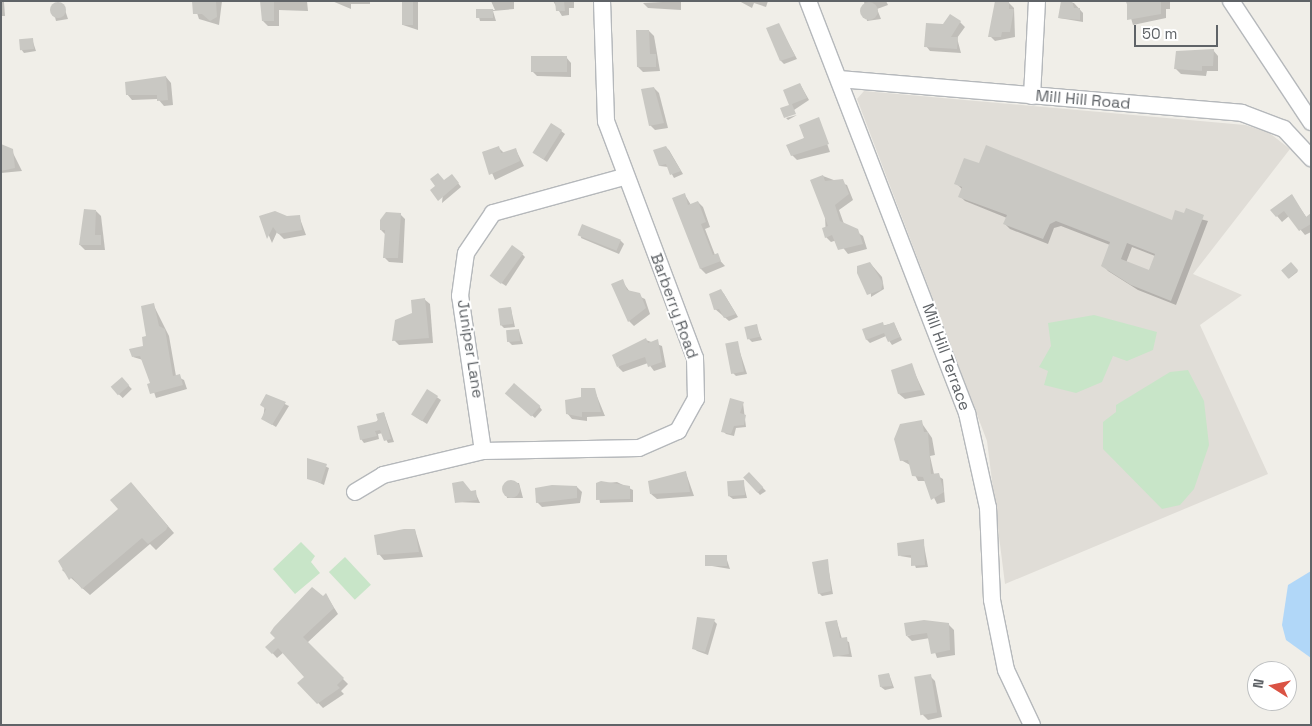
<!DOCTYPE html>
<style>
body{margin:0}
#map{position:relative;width:1312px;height:726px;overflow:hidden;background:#f0eee8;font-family:"Space Grotesk",sans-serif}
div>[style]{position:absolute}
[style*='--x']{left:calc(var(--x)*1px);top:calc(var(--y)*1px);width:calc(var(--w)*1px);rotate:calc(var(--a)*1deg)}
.education>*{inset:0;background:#e0ddd7}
.green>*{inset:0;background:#c8e5c8;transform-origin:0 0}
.water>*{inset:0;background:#b1d7f8}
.shadow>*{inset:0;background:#0003;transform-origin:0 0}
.building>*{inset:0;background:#c9c8c3;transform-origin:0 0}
.round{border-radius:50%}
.roads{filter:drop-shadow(1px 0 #b5b8bb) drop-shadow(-1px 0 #b5b8bb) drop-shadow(0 1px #b5b8bb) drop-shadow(0 -1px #b5b8bb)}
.minor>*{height:16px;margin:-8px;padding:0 8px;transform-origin:8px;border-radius:8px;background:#fff}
span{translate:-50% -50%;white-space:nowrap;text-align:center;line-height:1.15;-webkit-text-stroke:4px #fff;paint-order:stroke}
.street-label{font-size:16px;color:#5f6367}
.frame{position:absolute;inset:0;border:2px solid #5f6367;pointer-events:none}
.north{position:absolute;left:1247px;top:661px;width:50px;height:50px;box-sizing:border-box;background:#fff;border:1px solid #bfc1c2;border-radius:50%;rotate:280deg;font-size:14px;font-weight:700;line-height:20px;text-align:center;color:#5f6367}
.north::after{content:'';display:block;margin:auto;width:18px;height:22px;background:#da5344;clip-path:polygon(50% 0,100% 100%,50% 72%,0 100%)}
.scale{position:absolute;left:1134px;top:25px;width:84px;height:22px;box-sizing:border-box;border:2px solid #5f6367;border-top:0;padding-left:6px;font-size:15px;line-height:18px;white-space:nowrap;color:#5f6367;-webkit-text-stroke:4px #fff;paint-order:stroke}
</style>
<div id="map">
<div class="education">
<div style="clip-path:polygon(864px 91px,1245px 125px,1268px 132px,1290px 149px,1193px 274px,1242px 295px,1200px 325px,1268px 474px,1005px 584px,987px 441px,857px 99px)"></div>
</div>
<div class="green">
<div style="clip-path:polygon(1094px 315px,1157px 332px,1153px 350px,1127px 361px,1113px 356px,1102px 382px,1076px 393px,1044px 385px,1048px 371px,1039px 367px,1051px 346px,1048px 323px)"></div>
<div style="clip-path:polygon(1188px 370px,1204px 401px,1209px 445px,1194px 489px,1180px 505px,1162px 509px,1103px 449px,1103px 422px,1116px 412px,1116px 405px,1170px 372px)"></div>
<div style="clip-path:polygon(301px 542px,315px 556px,311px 562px,320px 573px,295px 594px,273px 569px)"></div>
<div style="left:345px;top:557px;width:38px;height:22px;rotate:47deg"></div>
</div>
<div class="water">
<div style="clip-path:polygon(1311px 571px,1311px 658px,1286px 640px,1282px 625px,1288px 585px)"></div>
</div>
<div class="shadow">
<div style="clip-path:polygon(1px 1px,4px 2px,5px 16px,1px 16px)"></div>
<div style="clip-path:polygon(193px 1px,222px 1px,219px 25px,199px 19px)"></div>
<div style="clip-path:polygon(261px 1px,307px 1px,308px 11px,279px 10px,279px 26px,268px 26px,263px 21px)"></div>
<div style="clip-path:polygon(332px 1px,370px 1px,370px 4px,351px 4px,351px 9px)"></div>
<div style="clip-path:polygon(404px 1px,418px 1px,418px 30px,403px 25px)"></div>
<div style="clip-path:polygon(491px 1px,514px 1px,514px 9px,493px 11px,496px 21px,480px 21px,477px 10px,495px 10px)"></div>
<div style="clip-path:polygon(553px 1px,574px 1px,574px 8px,569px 8px,569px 15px,562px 16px)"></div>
<div style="clip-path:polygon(681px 1px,681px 10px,648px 8px,643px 3px)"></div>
<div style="clip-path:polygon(739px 1px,768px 1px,766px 7px,754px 3px,752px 8px)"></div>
<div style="clip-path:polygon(864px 1px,886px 1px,888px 5px,877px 9px,881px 19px,867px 21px)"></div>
<div style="clip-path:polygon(1062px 1px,1074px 3px,1083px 13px,1083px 22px,1059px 18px)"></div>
<div style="clip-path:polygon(1126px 1px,1170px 1px,1170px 9px,1166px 9px,1166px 18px,1133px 25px)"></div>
<div style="clip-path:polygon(1009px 3px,1014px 8px,1015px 37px,995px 41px,990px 36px)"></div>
<div style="clip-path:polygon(63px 4px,68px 19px,56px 21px,52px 5px)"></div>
<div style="clip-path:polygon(960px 22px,965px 27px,957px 38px,961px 53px,930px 51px,926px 46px,943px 26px)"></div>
<div style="clip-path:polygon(778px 24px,797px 59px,784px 64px,781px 61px)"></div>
<div style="clip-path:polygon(649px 31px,654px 36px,660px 71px,643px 72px,638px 67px)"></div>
<div style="clip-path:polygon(32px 39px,36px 51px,24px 53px,21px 49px)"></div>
<div style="clip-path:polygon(1213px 50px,1218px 56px,1218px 71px,1207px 71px,1206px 76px,1181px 74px,1176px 69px)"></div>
<div style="clip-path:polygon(566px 57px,571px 63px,571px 77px,537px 76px,532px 71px)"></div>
<div style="clip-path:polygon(166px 77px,171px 83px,173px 105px,164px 106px,158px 99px,132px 100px,127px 94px)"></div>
<div style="clip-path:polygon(800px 84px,809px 100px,785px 116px,791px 106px)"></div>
<div style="clip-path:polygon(654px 88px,659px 93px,668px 128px,655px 130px,650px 125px)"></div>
<div style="clip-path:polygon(797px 115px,788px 120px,786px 118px)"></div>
<div style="clip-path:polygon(818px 118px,830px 152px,797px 160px,792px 155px)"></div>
<div style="clip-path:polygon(552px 124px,565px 134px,547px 162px,536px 154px)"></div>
<div style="clip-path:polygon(665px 147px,669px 150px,683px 174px,674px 178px,668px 167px,660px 166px)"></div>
<div style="clip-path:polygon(499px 148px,504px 153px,516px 150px,524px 166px,495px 180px,483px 152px)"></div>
<div style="clip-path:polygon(12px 151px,22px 171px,1px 173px,1px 152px)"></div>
<div style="clip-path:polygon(823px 176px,847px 185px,853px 200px,839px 210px,844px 224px,863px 236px,867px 249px,848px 254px,837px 240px,831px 242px,826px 237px)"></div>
<div style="clip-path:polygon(455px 179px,461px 187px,442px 203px,444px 181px)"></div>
<div style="clip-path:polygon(evenodd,956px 183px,1172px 221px,1185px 215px,1208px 221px,1176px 305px,1138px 290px,1108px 271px,1103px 265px,1110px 245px,1061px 226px,1054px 228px,1048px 244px,1010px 229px,1005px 224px,1007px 218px,965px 201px,960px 196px,962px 189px,956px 183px,1132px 247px,1155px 256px,1149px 271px,1126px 263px,1132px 247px)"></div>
<div style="clip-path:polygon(685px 195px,691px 205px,698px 202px,703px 207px,710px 227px,705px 229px,715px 255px,725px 266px,706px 274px,701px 269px,674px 199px)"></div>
<div style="clip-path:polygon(1291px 195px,1307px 218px,1311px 215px,1311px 232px,1305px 235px,1289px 216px,1282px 222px,1272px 210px)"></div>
<div style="clip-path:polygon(96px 211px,101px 216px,105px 250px,85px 250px,80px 245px)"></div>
<div style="clip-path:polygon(400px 214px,405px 219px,403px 263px,389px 262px,384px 257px,386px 235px,381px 230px)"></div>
<div style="clip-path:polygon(299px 216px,306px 235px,284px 239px,277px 232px,272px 243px,261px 217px)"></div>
<div style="clip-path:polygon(583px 226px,621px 241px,624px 244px,619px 254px,581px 238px)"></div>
<div style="clip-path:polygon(522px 254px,525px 257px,506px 286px,497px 280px)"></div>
<div style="clip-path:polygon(870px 263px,882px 277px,884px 289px,871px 297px)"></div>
<div style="left:1291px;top:263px;width:11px;height:11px;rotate:52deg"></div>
<div style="clip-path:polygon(622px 281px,630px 292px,645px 299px,650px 314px,634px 326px,629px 321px)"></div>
<div style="clip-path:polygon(721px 291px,724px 294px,738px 317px,729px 321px,715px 309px)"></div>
<div style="clip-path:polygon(424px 299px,430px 304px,433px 343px,399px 345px,394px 340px)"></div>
<div style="clip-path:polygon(153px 304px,169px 336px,176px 376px,184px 380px,187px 389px,156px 398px,143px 360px,133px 357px,145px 347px)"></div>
<div style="clip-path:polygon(511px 309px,515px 327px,504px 328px,500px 324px)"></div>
<div style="clip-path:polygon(894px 323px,902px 340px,892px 345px,886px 336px,870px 343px,867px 340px,864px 330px)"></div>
<div style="clip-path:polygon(756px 326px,762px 340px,752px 342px,749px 339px)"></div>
<div style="clip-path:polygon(519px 331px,523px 344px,512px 345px,508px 341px)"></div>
<div style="clip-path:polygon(646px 340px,662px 346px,666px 367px,654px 371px,648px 363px,623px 372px,618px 367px)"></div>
<div style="clip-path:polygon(737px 343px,747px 374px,736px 376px,733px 373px)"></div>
<div style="clip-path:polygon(911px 365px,925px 395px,905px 399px,899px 394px)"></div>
<div style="left:122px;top:379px;width:14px;height:13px;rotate:45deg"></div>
<div style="clip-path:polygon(594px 389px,605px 416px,587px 417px,587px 421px,572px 419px,567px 413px)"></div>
<div style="clip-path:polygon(428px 391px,441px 400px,427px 424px,416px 417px)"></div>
<div style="clip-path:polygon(266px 395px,289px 406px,276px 427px,263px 419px)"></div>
<div style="clip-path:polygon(510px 397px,539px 406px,542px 410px,535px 418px)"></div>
<div style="clip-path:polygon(743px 403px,746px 427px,736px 428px,734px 436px,726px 434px,723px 431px)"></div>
<div style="clip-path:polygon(384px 413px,394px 442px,388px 443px,383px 433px,378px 434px,379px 439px,364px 443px,361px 439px)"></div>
<div style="clip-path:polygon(921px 422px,932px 438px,935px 455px,930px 456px,934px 474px,943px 479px,945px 502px,937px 504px,926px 481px,918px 481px,910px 465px,901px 460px)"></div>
<div style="clip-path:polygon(308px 459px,329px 468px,324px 485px,309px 478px)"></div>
<div style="clip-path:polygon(686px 473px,694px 496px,657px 499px,651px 494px)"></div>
<div style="clip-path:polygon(749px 474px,766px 491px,760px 495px,745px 478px)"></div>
<div style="clip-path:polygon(617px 482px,633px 490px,633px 502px,600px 503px,597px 484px)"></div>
<div style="clip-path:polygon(743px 482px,747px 498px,733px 499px,729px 496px)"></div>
<div style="clip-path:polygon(505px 483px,519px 483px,523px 498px,507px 498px)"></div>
<div style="clip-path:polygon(577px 487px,582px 492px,580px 503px,542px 507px,537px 502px)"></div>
<div style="clip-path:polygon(138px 491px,174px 533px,156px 550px,150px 544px,90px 595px,62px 570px)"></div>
<div style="clip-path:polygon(475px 492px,480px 503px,456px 502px,471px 493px)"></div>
<div style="clip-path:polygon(415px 530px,423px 557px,384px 560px,379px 554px)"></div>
<div style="clip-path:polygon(923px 540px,928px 567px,916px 568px,912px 558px,900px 556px)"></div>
<div style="clip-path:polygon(726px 557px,730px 569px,706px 565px)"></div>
<div style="clip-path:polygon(827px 561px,833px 594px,822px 596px,819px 593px)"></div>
<div style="clip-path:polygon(326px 595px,338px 614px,307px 643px,348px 684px,341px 691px,344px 694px,323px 708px,299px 683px,306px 677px,284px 652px,277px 658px,267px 647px)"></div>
<div style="clip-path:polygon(714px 621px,717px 624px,708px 655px,697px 651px,693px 648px)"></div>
<div style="clip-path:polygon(837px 622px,842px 639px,849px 642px,852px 657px,834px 656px)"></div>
<div style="clip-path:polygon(949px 625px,954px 630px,955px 655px,937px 658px,930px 638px,912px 641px,907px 636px)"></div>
<div style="clip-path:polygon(889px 674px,894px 688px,885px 690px,881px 687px)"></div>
<div style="clip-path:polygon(930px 676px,935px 681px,942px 717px,928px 720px,923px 715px)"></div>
</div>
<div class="building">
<div style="clip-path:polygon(192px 1px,216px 1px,217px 17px,210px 21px,202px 14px,193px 14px)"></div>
<div style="clip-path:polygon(260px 1px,274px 1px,274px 21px,262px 21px)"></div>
<div style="left:402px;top:1px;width:11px;height:24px"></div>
<div style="clip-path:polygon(555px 1px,564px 1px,565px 11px,556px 11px)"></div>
<div style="clip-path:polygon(995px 1px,1009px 2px,1009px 9px,1014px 9px,1010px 32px,1002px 32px,1001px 37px,988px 37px)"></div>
<div style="clip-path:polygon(1061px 1px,1072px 1px,1074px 8px,1080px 8px,1080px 20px,1058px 18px)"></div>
<div style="clip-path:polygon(1127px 1px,1161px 1px,1161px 14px,1127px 20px)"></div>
<div class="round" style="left:50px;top:2px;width:16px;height:16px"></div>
<div class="round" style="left:860px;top:2px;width:18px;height:18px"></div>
<div style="left:476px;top:9px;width:17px;height:9px"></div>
<div style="clip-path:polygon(950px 14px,961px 21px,951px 37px,958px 37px,957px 49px,924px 47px,926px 23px,943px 24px)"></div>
<div style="clip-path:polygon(779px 23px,795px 56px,780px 61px,766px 28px)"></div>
<div style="clip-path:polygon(636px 30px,649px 30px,650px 54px,656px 54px,656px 67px,637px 67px)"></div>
<div style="left:33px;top:38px;width:11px;height:14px;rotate:85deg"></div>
<div style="clip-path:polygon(1214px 49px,1213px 66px,1202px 66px,1202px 71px,1174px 69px,1176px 51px)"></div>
<div style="left:531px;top:56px;width:36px;height:16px"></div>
<div style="clip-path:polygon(166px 76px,168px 100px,157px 101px,157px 95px,126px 95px,125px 82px)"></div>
<div style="clip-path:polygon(800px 83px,807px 98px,792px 104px,796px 114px,784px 118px,780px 108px,789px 105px,783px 90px)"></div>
<div style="clip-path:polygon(654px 87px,664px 123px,649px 126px,641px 89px)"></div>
<div style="clip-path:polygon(819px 117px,829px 144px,791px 156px,786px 145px,804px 138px,799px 125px)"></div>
<div style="left:551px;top:123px;width:13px;height:35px;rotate:32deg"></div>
<div style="clip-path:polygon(1px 144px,13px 149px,15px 168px,1px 171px)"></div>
<div style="clip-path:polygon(evenodd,986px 145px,1172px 220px,1175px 210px,1184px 213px,1186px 208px,1204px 215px,1171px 301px,1131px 285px,1101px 266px,1110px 242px,1056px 221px,1050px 224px,1043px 239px,1003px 224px,1007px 215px,958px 197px,962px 187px,954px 184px,964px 158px,979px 163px,986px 145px,1127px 243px,1155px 254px,1149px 270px,1121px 259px,1127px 243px)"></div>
<div style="clip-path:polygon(499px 146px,501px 153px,516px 148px,520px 161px,489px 175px,482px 152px)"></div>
<div style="clip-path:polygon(666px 146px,681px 171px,670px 175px,666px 164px,659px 166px,653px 150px)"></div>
<div style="clip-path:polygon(438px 173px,444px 180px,452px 174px,459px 183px,438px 201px,430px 190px,435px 186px,430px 179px)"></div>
<div style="clip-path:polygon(823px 175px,825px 181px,843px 179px,849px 194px,835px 205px,840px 221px,858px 229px,863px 244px,838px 250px,832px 235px,825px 238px,822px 228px,828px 226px,810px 180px)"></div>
<div style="clip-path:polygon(685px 193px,688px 205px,698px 201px,706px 222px,701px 224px,713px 255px,718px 253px,721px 261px,700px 269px,672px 198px)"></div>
<div style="clip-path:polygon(1292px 194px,1306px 217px,1311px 213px,1311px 224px,1299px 231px,1284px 211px,1276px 217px,1270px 210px)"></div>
<div style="clip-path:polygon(84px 209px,96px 210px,95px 235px,101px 235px,101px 245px,79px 245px)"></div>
<div style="clip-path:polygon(275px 211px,287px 216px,300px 215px,302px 230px,278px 234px,273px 227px,267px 239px,259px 216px)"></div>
<div style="clip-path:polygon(386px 212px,401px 213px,398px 258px,383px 258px,385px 230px,380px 230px,380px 220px)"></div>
<div style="left:582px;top:224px;width:42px;height:12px;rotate:22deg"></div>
<div style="left:512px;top:245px;width:14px;height:38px;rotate:36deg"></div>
<div style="clip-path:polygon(870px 262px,883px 283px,881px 290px,867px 295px,857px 273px,857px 266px)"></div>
<div style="left:1291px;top:262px;width:11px;height:13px;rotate:49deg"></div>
<div style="clip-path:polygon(623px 279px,627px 290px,640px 293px,646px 308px,628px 322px,611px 284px)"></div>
<div style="clip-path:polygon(721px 289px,736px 314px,724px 318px,719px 309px,714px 310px,709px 294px)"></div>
<div style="clip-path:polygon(425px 298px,429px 338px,392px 341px,395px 320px,412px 313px,411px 300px)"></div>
<div style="clip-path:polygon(154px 303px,159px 326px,165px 329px,173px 376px,180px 374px,183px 385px,150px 394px,147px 384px,150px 383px,140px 356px,132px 357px,129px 349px,143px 346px,142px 337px,146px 336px,141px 306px)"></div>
<div style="left:511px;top:307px;width:17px;height:13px;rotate:83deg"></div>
<div style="clip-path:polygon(883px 322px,884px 326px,894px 322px,900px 337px,888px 342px,884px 333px,866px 340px,862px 329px)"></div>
<div style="left:757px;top:324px;width:13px;height:13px;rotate:77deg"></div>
<div style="left:519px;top:329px;width:12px;height:13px;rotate:85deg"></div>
<div style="clip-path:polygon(646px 338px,648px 343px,658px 339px,662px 362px,648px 367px,645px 357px,617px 367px,612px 355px)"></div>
<div style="left:738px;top:341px;width:31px;height:13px;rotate:79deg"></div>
<div style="clip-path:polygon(912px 363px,921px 390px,898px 394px,891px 370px)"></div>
<div style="left:122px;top:377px;width:11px;height:15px;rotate:49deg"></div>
<div style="left:514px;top:383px;width:35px;height:14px;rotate:41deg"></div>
<div style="clip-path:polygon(581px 388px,595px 388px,601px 412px,582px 412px,582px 417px,566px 414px,565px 400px,581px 397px)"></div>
<div style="left:427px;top:389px;width:13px;height:30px;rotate:32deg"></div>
<div style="clip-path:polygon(266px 394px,286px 402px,272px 425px,261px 419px,266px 409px,260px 405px)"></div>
<div style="clip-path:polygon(730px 398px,744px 402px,740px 413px,746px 415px,744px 425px,734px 426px,731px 434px,721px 432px)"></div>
<div style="clip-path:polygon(384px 412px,391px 439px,384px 441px,380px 430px,375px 431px,377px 436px,360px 440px,357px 426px,378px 421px,376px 414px)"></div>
<div style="clip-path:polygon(922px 420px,924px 432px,928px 432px,931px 474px,939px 473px,944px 492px,931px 500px,923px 477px,912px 476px,908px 460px,900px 461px,894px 439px,900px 424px)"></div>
<div style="clip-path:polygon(307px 458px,327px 464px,321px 483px,307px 479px)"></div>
<div style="clip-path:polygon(686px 471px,690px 492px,650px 494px,648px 481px)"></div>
<div style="left:749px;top:472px;width:21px;height:8px;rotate:47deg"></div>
<div style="left:744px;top:480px;width:15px;height:17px;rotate:86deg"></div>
<div class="round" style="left:502px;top:480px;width:18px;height:18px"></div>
<div style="clip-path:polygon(463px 481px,471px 491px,476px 490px,477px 500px,455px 503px,452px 483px)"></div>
<div style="clip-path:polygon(601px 481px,630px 486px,630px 499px,596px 500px,596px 483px)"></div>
<div style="clip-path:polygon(131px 482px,168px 526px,166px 530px,148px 544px,142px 538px,82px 589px,72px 577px,69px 580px,58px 561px,118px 509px,110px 500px)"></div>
<div style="clip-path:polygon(552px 485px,577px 486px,577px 498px,536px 503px,535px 488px)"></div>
<div style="clip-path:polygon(404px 529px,415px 529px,419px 552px,377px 555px,374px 535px)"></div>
<div style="clip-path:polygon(924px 539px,925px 565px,911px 566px,911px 555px,898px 556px,897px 543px)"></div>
<div style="left:705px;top:555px;width:22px;height:11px"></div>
<div style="clip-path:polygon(828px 559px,831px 591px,818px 594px,812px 562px)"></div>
<div style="clip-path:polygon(312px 587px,323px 596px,326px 593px,334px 608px,303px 637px,344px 678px,337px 685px,340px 688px,317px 704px,297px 683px,304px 677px,278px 648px,272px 654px,265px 647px,275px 638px,270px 633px,274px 627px)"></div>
<div style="clip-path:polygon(697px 617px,715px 619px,705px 652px,692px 649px)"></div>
<div style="clip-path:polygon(837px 620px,840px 638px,847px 637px,849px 654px,833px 657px,825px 622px)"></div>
<div style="clip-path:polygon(924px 620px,949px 623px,950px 650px,931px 654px,927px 633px,906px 636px,904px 623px)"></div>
<div style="clip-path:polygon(889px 673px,892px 686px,880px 687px,878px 675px)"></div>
<div style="left:931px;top:674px;width:39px;height:17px;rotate:81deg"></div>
</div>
<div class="roads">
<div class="minor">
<div style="--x:808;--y:1;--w:442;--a:68.9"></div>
<div style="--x:967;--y:413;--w:97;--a:77.5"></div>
<div style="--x:988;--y:508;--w:92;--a:87.5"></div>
<div style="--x:992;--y:600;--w:71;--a:78.7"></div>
<div style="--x:1006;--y:670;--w:61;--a:64.7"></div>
<div style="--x:1231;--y:1;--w:145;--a:56.5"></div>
<div style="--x:839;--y:79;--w:404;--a:4.8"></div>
<div style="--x:1242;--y:113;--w:45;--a:20.9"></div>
<div style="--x:1284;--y:129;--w:40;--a:47"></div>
<div style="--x:1032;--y:96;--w:95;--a:-87"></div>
<div style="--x:483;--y:451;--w:157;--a:-98.4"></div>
<div style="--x:460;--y:296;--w:43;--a:-82.1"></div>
<div style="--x:466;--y:253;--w:48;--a:-56"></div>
<div style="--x:493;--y:213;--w:136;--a:-15.4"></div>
<div style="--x:355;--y:492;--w:33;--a:-31"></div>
<div style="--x:383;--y:475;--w:103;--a:-13.5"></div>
<div style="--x:483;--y:451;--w:156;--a:-1.1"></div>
<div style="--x:639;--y:448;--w:43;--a:-23.6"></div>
<div style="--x:678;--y:431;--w:37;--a:-61"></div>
<div style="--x:696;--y:399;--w:41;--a:-91.4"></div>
<div style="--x:695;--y:358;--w:253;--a:-110.6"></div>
<div style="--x:606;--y:121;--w:120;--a:-91.9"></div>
</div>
</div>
<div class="street-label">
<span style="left:1083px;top:100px;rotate:5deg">Mill Hill Road</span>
<span style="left:674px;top:306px;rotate:70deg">Barberry Road</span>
<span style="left:470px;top:349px;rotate:81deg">Juniper Lane</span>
<span style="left:946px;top:357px;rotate:70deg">Mill Hill Terrace</span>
</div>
<div class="frame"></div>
<div class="north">N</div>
<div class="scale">50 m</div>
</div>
